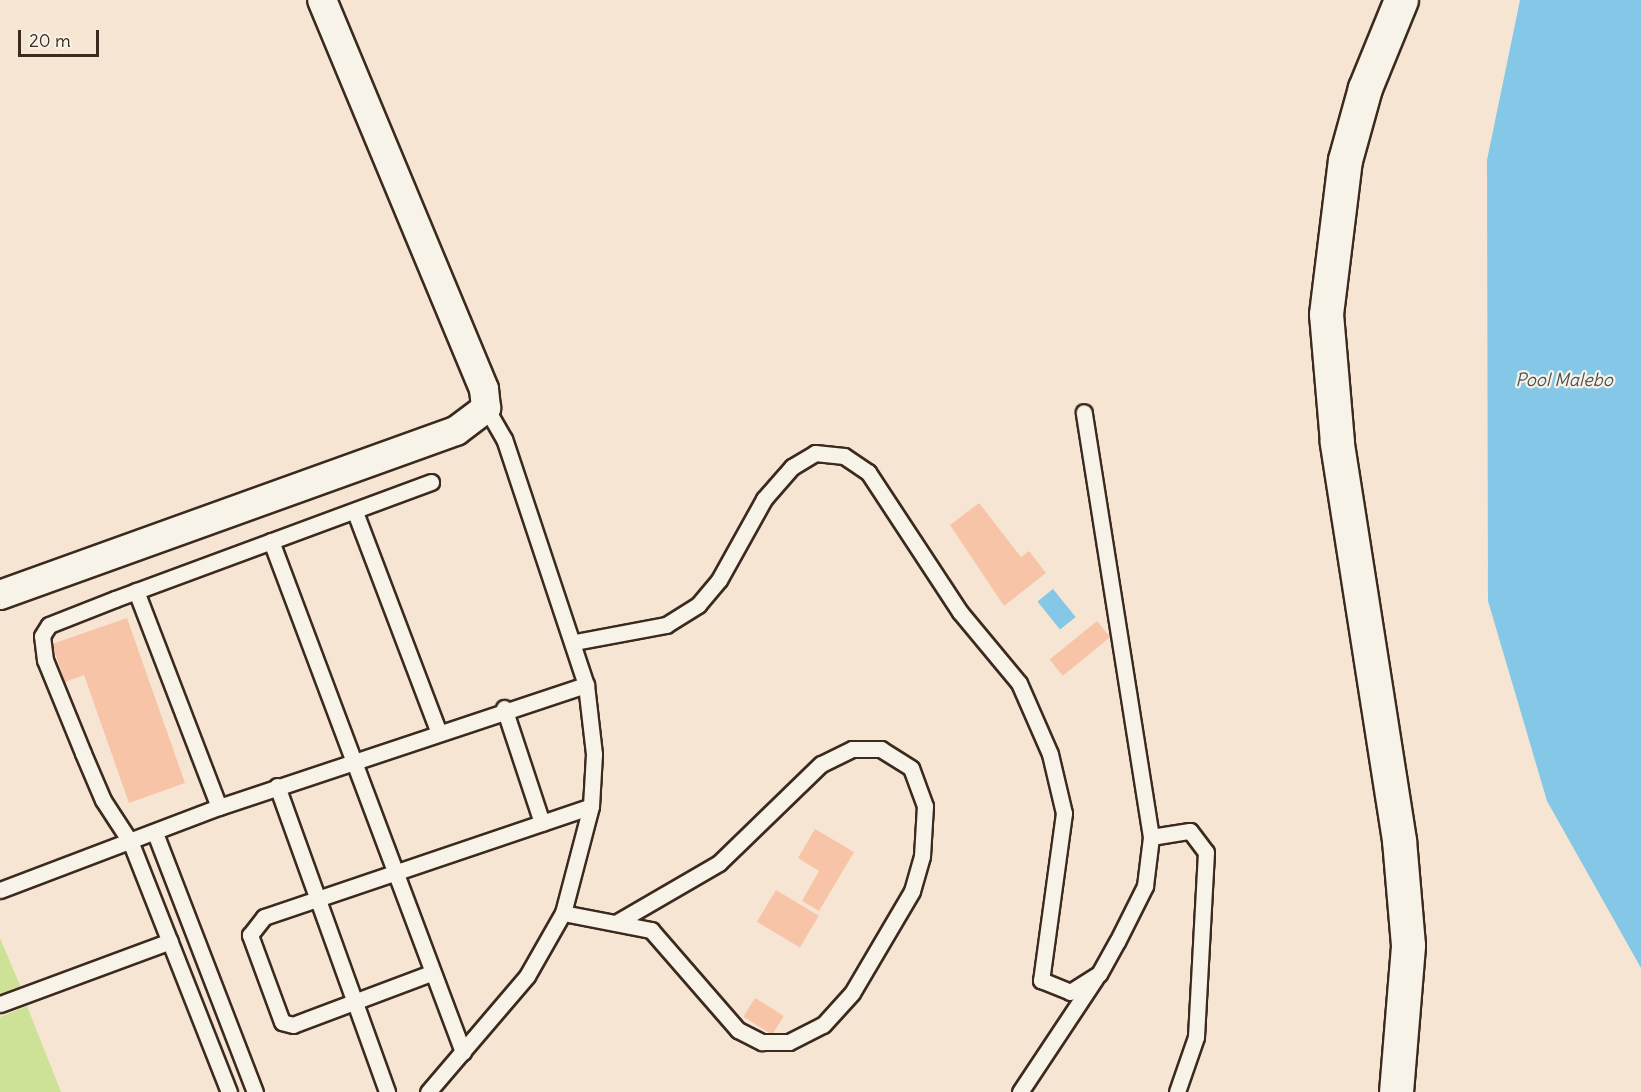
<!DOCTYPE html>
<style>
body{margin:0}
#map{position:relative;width:1641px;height:1092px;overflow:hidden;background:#f7e5d4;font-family:Delius,sans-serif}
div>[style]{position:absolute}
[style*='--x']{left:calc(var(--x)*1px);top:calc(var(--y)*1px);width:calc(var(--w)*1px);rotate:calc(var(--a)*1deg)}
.green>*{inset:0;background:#cde297}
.water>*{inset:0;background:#85c7e6;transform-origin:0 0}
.building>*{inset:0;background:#f7c4a7;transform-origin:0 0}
.roads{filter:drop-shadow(2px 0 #3b2a1e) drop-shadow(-2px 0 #3b2a1e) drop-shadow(0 2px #3b2a1e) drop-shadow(0 -2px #3b2a1e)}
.lane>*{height:15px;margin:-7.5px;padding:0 7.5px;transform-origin:7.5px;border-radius:7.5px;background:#f7f3e8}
.street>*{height:28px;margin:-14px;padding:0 14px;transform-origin:14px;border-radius:14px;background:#f7f3e8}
.secondary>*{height:33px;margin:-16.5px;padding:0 16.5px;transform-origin:16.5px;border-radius:16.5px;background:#f7f3e8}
span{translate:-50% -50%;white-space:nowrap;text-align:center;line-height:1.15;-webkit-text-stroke:4.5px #f7f3e8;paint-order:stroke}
.water-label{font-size:18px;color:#4e5150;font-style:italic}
.scale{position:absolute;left:18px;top:30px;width:81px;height:27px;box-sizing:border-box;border:3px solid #3b2a1e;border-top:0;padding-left:8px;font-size:18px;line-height:21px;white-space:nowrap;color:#3b2a1e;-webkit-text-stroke:4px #f7f3e8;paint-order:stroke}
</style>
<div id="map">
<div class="green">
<div style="clip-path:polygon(0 938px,22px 990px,0 999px)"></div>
<div style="clip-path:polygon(27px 1006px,61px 1092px,0 1092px,0 1017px)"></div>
</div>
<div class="water">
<div style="clip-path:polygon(1520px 0,1641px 0,1641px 968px,1547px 801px,1488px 601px,1487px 160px)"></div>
<div style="left:1053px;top:589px;width:36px;height:20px;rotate:51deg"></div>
</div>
<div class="building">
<div style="clip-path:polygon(979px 503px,1021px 557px,1029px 551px,1046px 573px,1004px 606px,950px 525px)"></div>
<div style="clip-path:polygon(127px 618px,185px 783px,129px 803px,84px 675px,65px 682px,52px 644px)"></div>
<div style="left:1097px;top:621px;width:21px;height:61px;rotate:51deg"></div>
<div style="clip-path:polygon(815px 829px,854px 852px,819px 911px,802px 901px,819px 871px,798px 858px)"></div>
<div style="left:776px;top:890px;width:50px;height:37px;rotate:31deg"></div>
<div style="left:755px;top:998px;width:34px;height:22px;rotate:32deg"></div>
</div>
<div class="roads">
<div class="lane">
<div style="--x:355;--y:512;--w:234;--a:69.2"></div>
<div style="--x:271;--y:541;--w:546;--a:69.41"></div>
<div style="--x:136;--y:591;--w:231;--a:69"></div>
<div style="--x:575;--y:642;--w:93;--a:-10.6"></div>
<div style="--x:666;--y:625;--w:38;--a:-32"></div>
<div style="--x:698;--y:605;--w:33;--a:-50"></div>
<div style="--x:719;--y:580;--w:93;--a:-60.9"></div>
<div style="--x:764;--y:499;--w:43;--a:-48.8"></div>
<div style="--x:792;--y:467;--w:27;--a:-31"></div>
<div style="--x:815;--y:453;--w:29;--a:6"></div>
<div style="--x:844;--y:456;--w:29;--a:34"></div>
<div style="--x:868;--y:472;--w:168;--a:56.7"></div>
<div style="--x:960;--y:612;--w:92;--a:50.3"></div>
<div style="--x:1019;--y:683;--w:77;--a:66.4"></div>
<div style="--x:1050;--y:754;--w:61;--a:76.7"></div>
<div style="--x:1064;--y:813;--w:169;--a:97.8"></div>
<div style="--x:1041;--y:980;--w:31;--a:22"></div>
<div style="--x:1070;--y:992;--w:34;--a:-32"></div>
<div style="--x:1099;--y:974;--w:37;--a:-61"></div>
<div style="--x:1117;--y:942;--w:63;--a:-63.4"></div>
<div style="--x:1145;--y:886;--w:49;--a:-83"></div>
<div style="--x:1151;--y:837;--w:430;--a:-99"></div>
<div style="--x:504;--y:708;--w:121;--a:71.7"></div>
<div style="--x:277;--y:786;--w:325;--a:70.2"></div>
<div style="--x:155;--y:833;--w:278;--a:68.9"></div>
<div style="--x:1151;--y:837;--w:39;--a:-9"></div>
<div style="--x:1190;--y:831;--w:26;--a:53"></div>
<div style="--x:1206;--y:852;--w:185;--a:93.1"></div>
<div style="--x:1196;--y:1037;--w:58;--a:109.1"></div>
<div style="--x:0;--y:890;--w:234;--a:-20.8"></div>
<div style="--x:219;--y:807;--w:387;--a:-18.4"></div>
<div style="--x:586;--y:685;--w:259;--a:-108.4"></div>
<div style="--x:504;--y:439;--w:36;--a:-120"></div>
<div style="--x:563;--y:913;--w:90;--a:10.9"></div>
<div style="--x:651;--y:930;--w:133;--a:49"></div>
<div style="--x:738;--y:1030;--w:27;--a:27"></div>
<div style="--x:762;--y:1042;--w:27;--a:0"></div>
<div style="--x:789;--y:1042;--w:38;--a:-27"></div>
<div style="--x:823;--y:1025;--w:43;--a:-47.8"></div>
<div style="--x:852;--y:993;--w:118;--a:-59.5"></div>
<div style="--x:912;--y:891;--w:36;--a:-74"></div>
<div style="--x:922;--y:856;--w:50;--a:-86.6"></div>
<div style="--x:925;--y:806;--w:40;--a:-110.2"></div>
<div style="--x:911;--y:768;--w:36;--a:-148"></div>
<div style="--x:881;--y:749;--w:29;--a:180"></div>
<div style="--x:852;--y:749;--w:34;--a:154"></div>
<div style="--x:821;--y:764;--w:142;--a:135.9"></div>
<div style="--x:719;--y:863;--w:116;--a:149.9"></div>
<div style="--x:431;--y:973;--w:147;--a:159.4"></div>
<div style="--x:293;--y:1025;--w:11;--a:-165"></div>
<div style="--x:282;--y:1022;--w:93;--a:-110.2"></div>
<div style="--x:250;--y:935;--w:23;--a:-52"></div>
<div style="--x:264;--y:917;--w:345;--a:-18.7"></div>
<div style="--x:0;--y:1004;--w:181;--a:-20.3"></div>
<div style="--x:229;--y:1092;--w:268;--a:-111.5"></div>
<div style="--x:131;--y:843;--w:51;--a:-123.1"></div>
<div style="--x:103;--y:800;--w:51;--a:-113.1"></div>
<div style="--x:83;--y:753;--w:100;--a:-112.2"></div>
<div style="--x:45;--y:660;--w:24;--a:-97"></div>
<div style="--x:42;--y:636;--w:13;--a:-58"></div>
<div style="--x:49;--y:625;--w:71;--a:-21.5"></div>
<div style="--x:115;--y:599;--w:337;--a:-20.3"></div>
<div style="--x:428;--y:1092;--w:153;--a:-49.5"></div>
<div style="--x:527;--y:976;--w:73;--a:-60.3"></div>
<div style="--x:563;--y:913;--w:111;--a:-75.3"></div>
<div style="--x:591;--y:806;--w:52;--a:-86.7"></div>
<div style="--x:594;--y:754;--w:69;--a:-96.6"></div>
<div style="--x:1020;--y:1092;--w:136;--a:-56.4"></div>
</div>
<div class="street">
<div style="--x:0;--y:595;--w:485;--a:-19.8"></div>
<div style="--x:456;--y:431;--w:38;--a:-37"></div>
<div style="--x:486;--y:408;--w:19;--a:-96"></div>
<div style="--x:484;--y:389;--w:421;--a:-112.6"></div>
</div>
<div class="secondary">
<div style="--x:1396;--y:1092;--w:147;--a:-85.3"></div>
<div style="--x:1408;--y:945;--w:105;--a:-94.9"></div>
<div style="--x:1399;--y:840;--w:403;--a:-98.9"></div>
<div style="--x:1337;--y:442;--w:128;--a:-94.9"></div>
<div style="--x:1326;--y:314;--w:155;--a:-83"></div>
<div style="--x:1345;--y:160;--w:75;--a:-74.5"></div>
<div style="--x:1365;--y:88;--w:95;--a:-67.8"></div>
</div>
</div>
<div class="water-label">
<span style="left:1564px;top:380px">Pool Malebo</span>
</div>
<div class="scale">20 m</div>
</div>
